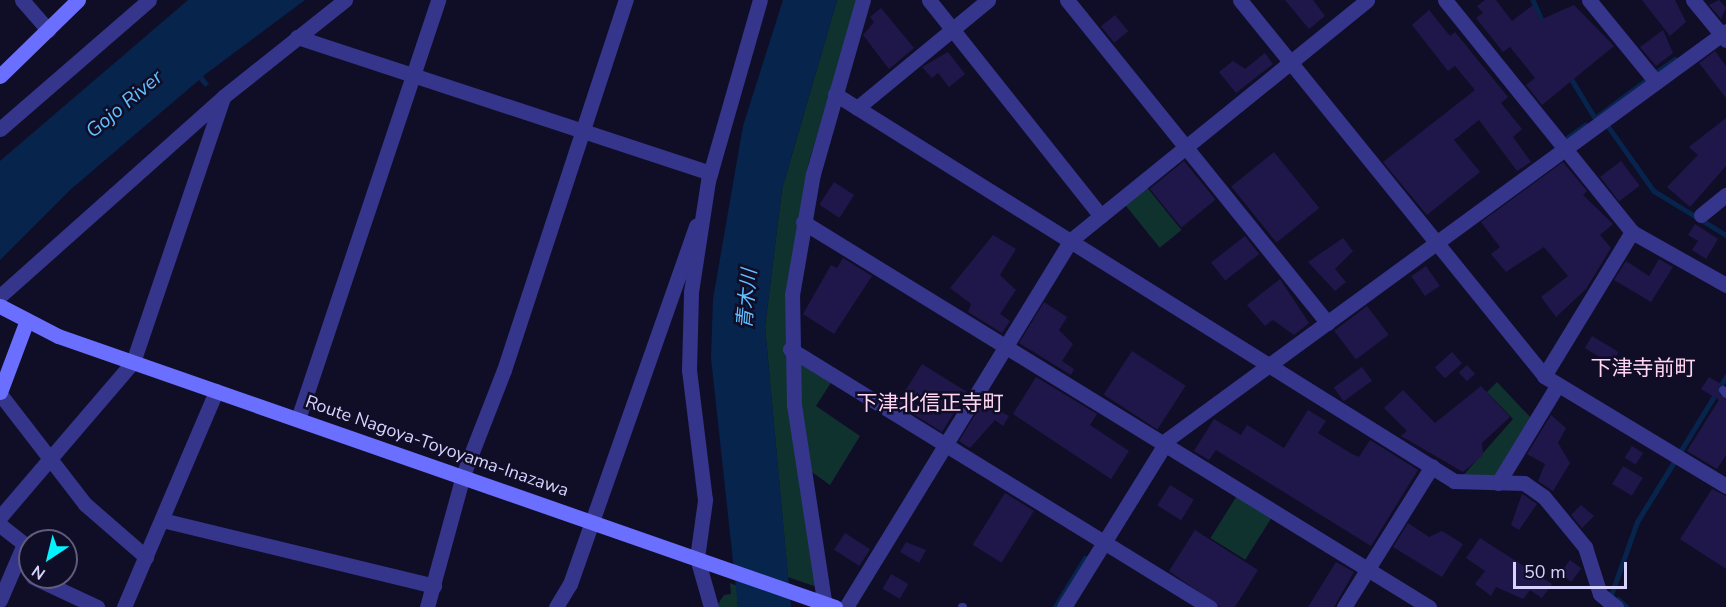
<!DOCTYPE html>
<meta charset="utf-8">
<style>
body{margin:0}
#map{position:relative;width:1726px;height:607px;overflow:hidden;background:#100d27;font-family:"Nunito Sans","Noto Sans JP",sans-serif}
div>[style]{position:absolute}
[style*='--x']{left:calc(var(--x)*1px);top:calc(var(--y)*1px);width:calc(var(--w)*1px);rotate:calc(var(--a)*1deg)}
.green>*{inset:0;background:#0f322f;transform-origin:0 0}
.water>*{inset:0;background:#07244c}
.stream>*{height:4.5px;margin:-2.25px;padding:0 2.25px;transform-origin:2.25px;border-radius:2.25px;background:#07244c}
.building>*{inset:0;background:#1f174a;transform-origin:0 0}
.service>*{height:8px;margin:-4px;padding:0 4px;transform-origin:4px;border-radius:4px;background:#34358b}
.minor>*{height:15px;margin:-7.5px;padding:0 7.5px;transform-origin:7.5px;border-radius:7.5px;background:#34358b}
.secondary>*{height:15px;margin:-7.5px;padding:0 7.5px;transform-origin:7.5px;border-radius:7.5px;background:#6a6fff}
span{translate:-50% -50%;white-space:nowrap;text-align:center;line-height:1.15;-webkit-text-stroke:5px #100d27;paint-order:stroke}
.street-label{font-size:18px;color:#d6d3ff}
.water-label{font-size:20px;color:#61beff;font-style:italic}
.quarter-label{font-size:21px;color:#ffd5f2}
.north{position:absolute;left:18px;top:529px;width:60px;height:60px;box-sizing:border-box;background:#100d27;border:2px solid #5f5c7d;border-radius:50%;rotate:215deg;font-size:16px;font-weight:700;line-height:24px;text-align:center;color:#d6d3ff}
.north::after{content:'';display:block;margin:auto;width:21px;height:27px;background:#00f3fe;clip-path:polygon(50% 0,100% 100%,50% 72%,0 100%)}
.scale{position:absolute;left:1513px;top:562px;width:114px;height:27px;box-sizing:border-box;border:3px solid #d6d3ff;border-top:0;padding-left:8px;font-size:18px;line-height:21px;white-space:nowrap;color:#d6d3ff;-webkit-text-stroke:4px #100d27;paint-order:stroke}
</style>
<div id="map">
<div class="green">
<div style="clip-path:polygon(837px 0,858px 0,808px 165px,786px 345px,817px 587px,788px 577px,765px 327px,782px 189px)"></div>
<div style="left:1145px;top:185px;width:58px;height:28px;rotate:51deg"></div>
<div style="clip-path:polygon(801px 361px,832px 381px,816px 406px,860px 436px,830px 485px,809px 470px,795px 366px)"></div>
<div style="clip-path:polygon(1497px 382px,1532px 419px,1499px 475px,1461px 478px,1513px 419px,1487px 392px)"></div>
<div style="left:1238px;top:494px;width:41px;height:52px;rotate:32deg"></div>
<div style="clip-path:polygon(730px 583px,737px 586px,738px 607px,716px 607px,724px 595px,731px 594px)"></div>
</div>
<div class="water">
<div style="clip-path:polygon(188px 0,305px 0,203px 76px,209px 84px,205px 87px,199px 80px,70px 190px,0 260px,0 161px)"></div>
<div style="clip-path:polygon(783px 0,837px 0,782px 189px,765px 327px,791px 607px,738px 607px,711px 358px,713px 299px,743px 126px)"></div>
</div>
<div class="stream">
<div style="--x:1533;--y:0;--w:27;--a:66"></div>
<div style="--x:1655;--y:73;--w:24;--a:-35"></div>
<div style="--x:1569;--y:75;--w:50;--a:58.8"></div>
<div style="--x:1595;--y:118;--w:64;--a:-36.7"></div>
<div style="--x:1608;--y:126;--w:80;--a:54.7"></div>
<div style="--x:1654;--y:191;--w:84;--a:31.4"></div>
<div style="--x:1568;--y:137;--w:21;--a:-35"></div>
<div style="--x:1680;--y:452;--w:88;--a:-58.5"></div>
<div style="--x:1611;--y:595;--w:77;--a:-70.4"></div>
<div style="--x:1637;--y:522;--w:70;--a:-58.3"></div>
<div style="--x:1618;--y:599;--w:12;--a:42"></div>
<div style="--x:1055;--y:607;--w:57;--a:-58.5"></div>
</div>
<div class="building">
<div style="clip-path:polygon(1285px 0,1313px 0,1325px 16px,1309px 29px)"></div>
<div style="clip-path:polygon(1485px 0,1496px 0,1512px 21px,1533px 5px,1540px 20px,1574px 5px,1614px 46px,1542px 105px,1526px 85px,1535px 78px,1510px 47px,1503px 52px,1476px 18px,1483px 13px,1477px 6px)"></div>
<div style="clip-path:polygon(1642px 0,1675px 0,1686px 22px,1670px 36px)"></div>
<div style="clip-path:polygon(1719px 0,1726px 8px,1721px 19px,1709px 5px)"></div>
<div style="clip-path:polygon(881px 8px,914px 48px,889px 69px,863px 35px,874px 22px,870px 17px)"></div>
<div style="clip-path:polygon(1429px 10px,1450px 36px,1455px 32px,1508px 97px,1501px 103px,1522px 129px,1513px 137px,1531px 162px,1517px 171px,1479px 120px,1454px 140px,1480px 172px,1427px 215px,1383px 162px,1475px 90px,1455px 66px,1448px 71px,1412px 25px)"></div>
<div style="left:1115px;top:15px;width:21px;height:18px;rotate:51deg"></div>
<div style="clip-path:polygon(1663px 30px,1673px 53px,1656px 66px,1640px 47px)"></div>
<div style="clip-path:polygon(1715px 51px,1726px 66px,1726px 98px,1699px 63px)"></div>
<div style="clip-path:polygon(948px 52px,965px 74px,949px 87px,938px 73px,932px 78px,922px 67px)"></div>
<div style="clip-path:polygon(1265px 53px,1273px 64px,1236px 93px,1219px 72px,1233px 61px,1245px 69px)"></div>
<div style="clip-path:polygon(1726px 118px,1726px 166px,1690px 207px,1667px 187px,1698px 155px,1689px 147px)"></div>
<div style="left:1274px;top:152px;width:72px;height:55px;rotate:51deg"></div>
<div style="left:1184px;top:161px;width:50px;height:44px;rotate:51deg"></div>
<div style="left:1621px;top:161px;width:31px;height:26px;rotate:53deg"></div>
<div style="clip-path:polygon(1563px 162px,1587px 191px,1583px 195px,1613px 224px,1600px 235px,1611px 248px,1586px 289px,1556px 317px,1541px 297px,1568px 276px,1544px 247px,1506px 272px,1491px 254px,1500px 247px,1481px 222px)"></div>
<div style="left:834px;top:182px;width:24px;height:27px;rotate:33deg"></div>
<div style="clip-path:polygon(1695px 224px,1718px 239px,1706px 259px,1692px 250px,1698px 241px,1688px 235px)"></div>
<div style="clip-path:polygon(993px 235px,1016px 249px,1000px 275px,1016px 290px,1000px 314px,1010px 321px,1002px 333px,968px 312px,971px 304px,950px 288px)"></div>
<div style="left:1245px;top:236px;width:23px;height:43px;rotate:52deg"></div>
<div style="clip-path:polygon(1343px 238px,1353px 251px,1335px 269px,1346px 282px,1335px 291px,1308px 262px)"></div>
<div style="clip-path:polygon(843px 258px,872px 276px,834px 334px,803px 314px,831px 265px,837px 268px)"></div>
<div style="clip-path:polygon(1659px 259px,1673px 267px,1651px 302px,1614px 280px,1626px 261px,1649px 276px)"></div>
<div style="left:1426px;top:266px;width:24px;height:18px;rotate:55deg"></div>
<div style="clip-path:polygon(1280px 279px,1309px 323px,1294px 335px,1273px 320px,1265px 326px,1247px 305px)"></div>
<div style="clip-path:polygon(1044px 302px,1067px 317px,1059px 330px,1073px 344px,1062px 361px,1074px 369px,1071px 375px,1019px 343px)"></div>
<div style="left:1367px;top:306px;width:36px;height:41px;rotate:53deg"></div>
<div style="left:1592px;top:336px;width:31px;height:14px;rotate:31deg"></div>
<div style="left:1132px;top:351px;width:64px;height:52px;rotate:33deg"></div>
<div style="left:1452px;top:352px;width:15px;height:23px;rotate:48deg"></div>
<div style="left:922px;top:364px;width:53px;height:47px;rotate:32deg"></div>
<div style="left:1467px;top:365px;width:12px;height:11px;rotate:48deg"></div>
<div style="left:1362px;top:367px;width:17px;height:35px;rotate:54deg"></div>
<div style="clip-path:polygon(1036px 377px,1097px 414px,1090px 425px,1129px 451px,1111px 479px,1013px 414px)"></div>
<div style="clip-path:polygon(1709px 377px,1721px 384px,1717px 391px,1726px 400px,1726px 455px,1717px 469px,1687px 451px,1719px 400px,1701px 389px)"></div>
<div style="clip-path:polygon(1481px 386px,1510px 417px,1482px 443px,1483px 455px,1463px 472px,1401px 436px,1407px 431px,1384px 408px,1403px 390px,1435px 423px)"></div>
<div style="clip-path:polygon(983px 402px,1009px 416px,1003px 426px,995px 420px,970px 448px,959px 441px)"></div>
<div style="clip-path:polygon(1308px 410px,1326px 421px,1318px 433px,1352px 454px,1359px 457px,1370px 440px,1418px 470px,1371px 546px,1216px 450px,1209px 460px,1194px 451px,1214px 419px,1241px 435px,1247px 425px,1284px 448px)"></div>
<div style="clip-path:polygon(1551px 415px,1566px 428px,1558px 443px,1570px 463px,1553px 491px,1538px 481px,1545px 464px,1527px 454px)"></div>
<div style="left:1632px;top:446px;width:13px;height:14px;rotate:32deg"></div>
<div style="left:1623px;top:466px;width:23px;height:21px;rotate:31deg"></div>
<div style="left:1170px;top:485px;width:28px;height:24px;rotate:32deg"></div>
<div style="clip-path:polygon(1712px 489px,1726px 496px,1726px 569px,1680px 539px)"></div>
<div style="left:1005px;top:493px;width:34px;height:61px;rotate:32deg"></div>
<div style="clip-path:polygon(1522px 494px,1537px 504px,1519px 530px,1511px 525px)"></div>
<div style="clip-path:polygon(1581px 505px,1594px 516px,1582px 528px,1571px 515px)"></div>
<div style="clip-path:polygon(1408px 523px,1429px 537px,1442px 531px,1463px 544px,1442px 577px,1393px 547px)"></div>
<div style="clip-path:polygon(1195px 530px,1258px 570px,1235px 607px,1220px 607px,1169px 571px)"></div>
<div style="left:845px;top:533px;width:30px;height:20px;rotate:33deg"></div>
<div style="clip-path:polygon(1480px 538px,1552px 584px,1542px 598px,1530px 590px,1523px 599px,1496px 587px,1491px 596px,1475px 584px,1485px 571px,1466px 558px)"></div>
<div style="clip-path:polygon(906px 542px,926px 550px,919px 563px,900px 552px)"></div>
<div style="left:1570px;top:560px;width:14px;height:17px;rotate:36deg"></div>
<div style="clip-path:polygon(1336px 562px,1354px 572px,1334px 607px,1308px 607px)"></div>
<div style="left:891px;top:574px;width:20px;height:17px;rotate:30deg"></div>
</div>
<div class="service">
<div style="--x:1723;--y:390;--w:5;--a:53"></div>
<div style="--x:962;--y:607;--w:1;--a:0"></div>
</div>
<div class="minor">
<div style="--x:22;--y:0;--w:40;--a:49"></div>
<div style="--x:929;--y:0;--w:276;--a:51.5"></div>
<div style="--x:1067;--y:0;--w:415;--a:51.1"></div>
<div style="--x:1240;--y:0;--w:484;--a:51"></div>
<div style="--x:1544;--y:376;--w:213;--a:31.1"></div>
<div style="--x:1445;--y:0;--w:298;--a:51.1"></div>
<div style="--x:1632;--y:232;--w:108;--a:29.4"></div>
<div style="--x:1589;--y:0;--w:106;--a:50.7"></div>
<div style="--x:1693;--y:0;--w:52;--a:50.5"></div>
<div style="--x:297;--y:37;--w:435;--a:18.2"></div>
<div style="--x:835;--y:94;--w:730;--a:32.01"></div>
<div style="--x:1454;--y:481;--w:70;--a:1.6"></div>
<div style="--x:1524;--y:483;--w:24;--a:35"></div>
<div style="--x:1544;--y:497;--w:65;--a:50.6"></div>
<div style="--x:1585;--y:547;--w:49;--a:72.3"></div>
<div style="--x:1600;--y:594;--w:21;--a:39"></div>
<div style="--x:857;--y:108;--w:170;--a:-39.5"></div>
<div style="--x:0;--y:129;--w:197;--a:-40.9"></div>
<div style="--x:1701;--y:215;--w:32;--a:-39"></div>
<div style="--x:803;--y:222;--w:735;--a:31.59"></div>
<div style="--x:0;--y:296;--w:299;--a:-41.7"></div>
<div style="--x:223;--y:97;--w:156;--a:-38.5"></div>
<div style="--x:790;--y:349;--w:493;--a:31.6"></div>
<div style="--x:1544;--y:376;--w:169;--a:-58.6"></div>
<div style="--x:0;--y:394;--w:139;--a:52.3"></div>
<div style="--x:85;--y:504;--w:81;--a:41"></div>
<div style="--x:298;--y:419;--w:442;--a:-71.5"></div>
<div style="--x:1498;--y:483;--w:114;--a:-58.7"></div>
<div style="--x:0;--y:517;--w:204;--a:-49.4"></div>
<div style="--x:133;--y:362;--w:280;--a:-71.2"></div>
<div style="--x:162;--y:520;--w:280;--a:13.6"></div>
<div style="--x:0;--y:525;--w:31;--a:38"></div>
<div style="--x:24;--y:544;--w:61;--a:113.2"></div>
<div style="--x:33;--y:577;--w:71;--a:25.1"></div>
<div style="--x:124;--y:607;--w:235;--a:-66.9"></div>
<div style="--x:427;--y:607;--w:137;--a:-74.7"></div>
<div style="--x:463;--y:475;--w:113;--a:-68.7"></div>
<div style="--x:504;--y:370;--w:390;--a:-71.8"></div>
<div style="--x:556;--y:607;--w:27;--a:-59"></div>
<div style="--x:570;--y:584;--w:380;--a:-70.6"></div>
<div style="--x:711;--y:607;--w:51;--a:-105.9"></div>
<div style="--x:697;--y:558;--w:59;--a:-82.1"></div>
<div style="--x:705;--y:500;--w:131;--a:-97"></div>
<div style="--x:689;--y:370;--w:78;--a:-88.5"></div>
<div style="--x:691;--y:292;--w:112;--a:-81.3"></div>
<div style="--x:708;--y:181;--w:188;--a:-74"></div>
<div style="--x:825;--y:607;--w:204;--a:-98.7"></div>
<div style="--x:794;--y:405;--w:110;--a:-91"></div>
<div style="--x:792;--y:295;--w:123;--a:-80.2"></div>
<div style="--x:813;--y:174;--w:181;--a:-74"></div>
<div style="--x:846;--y:607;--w:430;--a:-58.5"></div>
<div style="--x:1071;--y:240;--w:381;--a:-39"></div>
<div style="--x:1064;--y:607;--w:198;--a:-58.2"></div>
<div style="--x:1168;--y:439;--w:691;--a:-36.17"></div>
<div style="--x:1344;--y:607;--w:166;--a:-58"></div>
</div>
<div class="secondary">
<div style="--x:0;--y:76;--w:109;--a:-44.3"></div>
<div style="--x:0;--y:306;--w:65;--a:27.3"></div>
<div style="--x:58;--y:336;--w:823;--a:19.23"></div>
<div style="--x:0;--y:392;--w:74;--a:-69.4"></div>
</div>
<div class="street-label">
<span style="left:437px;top:446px;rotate:19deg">Route Nagoya-Toyoyama-Inazawa</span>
</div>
<div class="water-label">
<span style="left:124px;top:104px;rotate:-40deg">Gojo River</span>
<span style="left:747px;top:299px;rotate:-85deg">青木川</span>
</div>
<div class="quarter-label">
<span style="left:1643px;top:368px">下津寺前町</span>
<span style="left:930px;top:403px">下津北信正寺町</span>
</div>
<div class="north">N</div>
<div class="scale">50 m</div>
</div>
